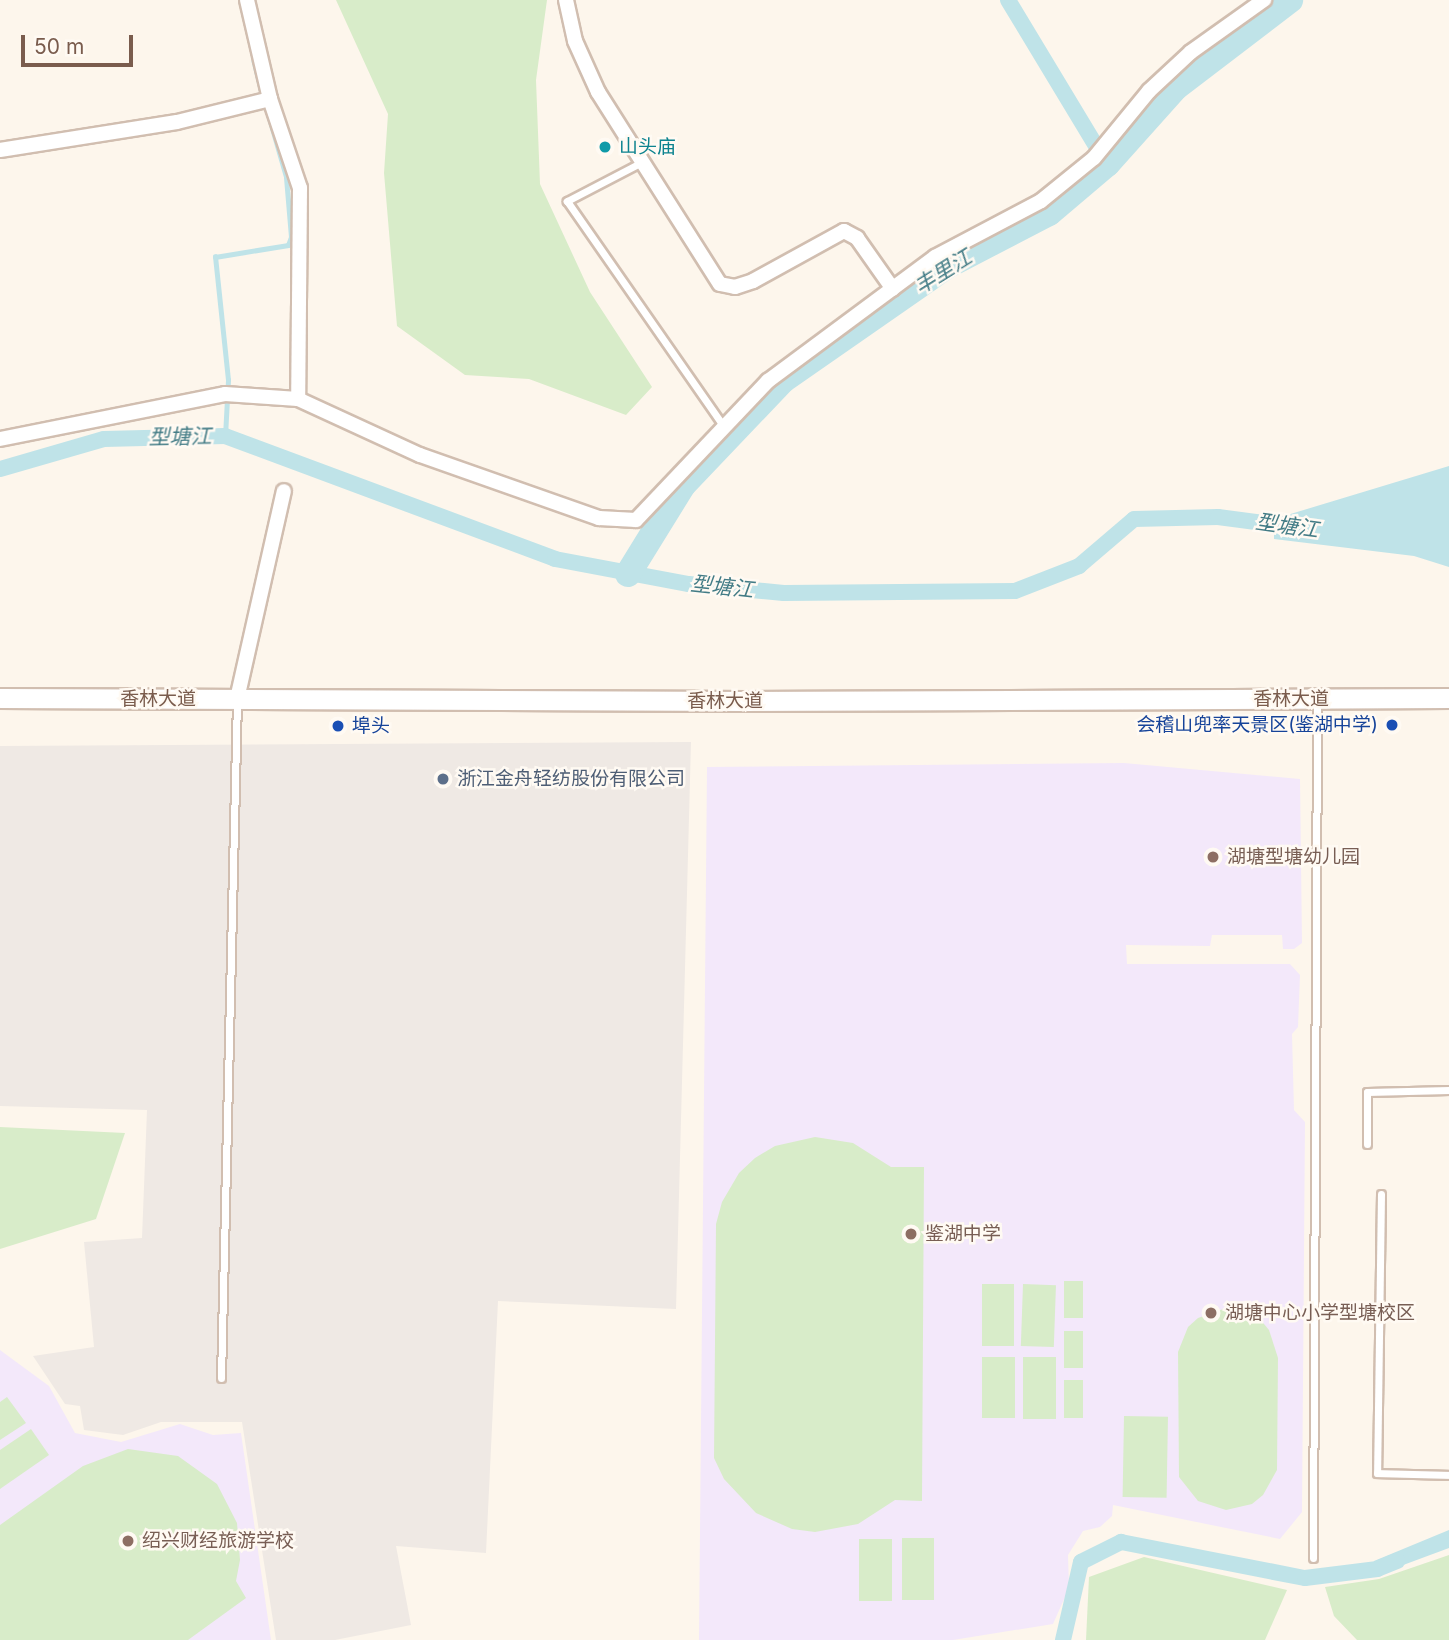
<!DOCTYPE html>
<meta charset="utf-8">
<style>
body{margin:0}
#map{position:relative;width:1449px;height:1640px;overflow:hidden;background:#fdf6ec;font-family:Inter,"Noto Sans SC",sans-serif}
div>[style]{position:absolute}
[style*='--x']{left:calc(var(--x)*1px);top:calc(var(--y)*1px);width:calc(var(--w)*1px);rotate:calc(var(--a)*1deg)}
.industrial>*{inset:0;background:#efe9e4}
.education>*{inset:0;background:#f3e8fa}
.green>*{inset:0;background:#d8ecc9;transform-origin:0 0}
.water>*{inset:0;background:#bfe3e8}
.stream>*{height:4.5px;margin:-2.25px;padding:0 2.25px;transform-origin:2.25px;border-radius:2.25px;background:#bfe3e8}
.canal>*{height:16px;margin:-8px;padding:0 8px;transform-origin:8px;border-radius:8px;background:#bfe3e8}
.river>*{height:26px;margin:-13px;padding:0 13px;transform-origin:13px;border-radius:13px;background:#bfe3e8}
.roads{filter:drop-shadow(2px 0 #d1beb0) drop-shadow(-2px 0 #d1beb0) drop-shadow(0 2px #d1beb0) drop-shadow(0 -2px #d1beb0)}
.service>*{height:7px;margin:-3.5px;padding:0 3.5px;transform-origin:3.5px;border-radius:3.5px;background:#fff}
.minor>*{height:14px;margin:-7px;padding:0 7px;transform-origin:7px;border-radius:7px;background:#fff}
.secondary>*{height:19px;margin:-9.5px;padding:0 9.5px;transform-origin:9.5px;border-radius:9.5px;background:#fff}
.dots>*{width:19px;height:19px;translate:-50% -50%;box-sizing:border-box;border:4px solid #fffaf3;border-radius:50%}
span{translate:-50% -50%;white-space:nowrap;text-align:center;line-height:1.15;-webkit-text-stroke:5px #fffaf3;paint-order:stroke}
.culture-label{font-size:19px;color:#0d838f}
.left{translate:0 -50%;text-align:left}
.street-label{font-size:19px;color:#7a5c4d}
.transit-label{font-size:19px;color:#164399}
.right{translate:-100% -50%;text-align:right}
.service-label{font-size:19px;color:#4e5e75}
.education-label{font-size:19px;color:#785e54}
.water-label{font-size:21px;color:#437c86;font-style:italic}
.scale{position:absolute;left:21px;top:35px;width:112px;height:32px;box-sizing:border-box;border:4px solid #7a5c4d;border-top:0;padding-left:9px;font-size:21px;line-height:24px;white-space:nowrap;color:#7a5c4d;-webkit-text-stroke:5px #fffaf3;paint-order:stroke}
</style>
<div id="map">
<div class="industrial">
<div style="clip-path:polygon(691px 742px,676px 1309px,498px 1301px,486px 1553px,396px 1546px,411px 1625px,335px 1640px,276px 1640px,242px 1422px,161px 1422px,123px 1435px,84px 1430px,80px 1406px,65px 1404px,33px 1356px,94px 1347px,84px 1242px,142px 1238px,147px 1110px,0 1106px,0 746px)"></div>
</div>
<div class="education">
<div style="clip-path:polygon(1124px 763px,1300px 779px,1302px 943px,1294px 949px,1283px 949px,1282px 935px,1212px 935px,1210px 946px,1126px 945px,1127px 964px,1290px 964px,1300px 975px,1298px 1027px,1292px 1034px,1294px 1110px,1305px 1122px,1302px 1512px,1280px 1539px,1113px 1505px,1112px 1516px,1100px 1527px,1083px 1531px,1068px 1555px,1069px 1588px,1053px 1624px,953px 1640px,699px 1640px,707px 767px)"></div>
<div style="clip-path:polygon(0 1350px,49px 1386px,75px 1433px,121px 1442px,180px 1424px,213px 1435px,241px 1433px,271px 1640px,0 1640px)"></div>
</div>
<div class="green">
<div style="clip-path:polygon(336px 0,547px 0,536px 80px,540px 184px,590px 292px,652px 387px,626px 415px,529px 379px,465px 375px,397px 326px,384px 173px,388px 114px)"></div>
<div style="clip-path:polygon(0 1127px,125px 1133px,96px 1219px,0 1249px)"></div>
<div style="clip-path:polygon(815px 1137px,853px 1143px,891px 1167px,924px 1167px,922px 1501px,895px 1500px,858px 1524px,815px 1532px,792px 1529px,756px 1513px,724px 1479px,714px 1458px,716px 1224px,722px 1202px,739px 1173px,755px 1158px,775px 1146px)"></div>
<div style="left:1064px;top:1281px;width:19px;height:37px"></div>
<div style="left:982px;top:1284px;width:32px;height:62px"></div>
<div style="left:1023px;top:1284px;width:33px;height:62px;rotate:2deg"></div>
<div style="clip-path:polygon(1226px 1308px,1259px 1318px,1269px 1330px,1278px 1358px,1277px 1470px,1263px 1495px,1252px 1504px,1226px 1510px,1198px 1501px,1179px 1477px,1178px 1352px,1188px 1327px,1198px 1318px)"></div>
<div style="left:1064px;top:1331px;width:19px;height:37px"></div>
<div style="left:982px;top:1357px;width:33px;height:61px"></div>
<div style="left:1023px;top:1357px;width:33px;height:62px"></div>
<div style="left:1064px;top:1380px;width:19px;height:38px"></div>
<div style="clip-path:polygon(7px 1397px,26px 1423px,0 1440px,0 1402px)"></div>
<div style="left:1124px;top:1416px;width:44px;height:81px;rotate:1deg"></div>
<div style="clip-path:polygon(31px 1429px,49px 1455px,0 1489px,0 1450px)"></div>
<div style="clip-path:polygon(128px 1449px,178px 1456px,217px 1484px,237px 1523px,240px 1560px,236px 1581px,246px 1598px,188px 1640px,0 1640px,0 1525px,83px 1466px)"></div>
<div style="left:902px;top:1538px;width:32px;height:62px"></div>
<div style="left:859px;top:1539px;width:33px;height:62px"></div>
<div style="clip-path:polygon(1449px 1555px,1449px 1640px,1357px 1640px,1334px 1616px,1325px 1587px,1379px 1579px)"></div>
<div style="clip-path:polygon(1144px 1557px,1287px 1590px,1265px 1640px,1086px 1640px,1089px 1577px)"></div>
</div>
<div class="water">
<div style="clip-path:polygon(1449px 466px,1449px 567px,1414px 556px,1274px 539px,1274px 519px)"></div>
<div style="clip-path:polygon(1449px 1530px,1449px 1548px,1379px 1574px,1374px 1561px)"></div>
</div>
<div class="stream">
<div style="--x:254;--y:61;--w:36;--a:76"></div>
<div style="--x:225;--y:436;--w:56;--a:-86.9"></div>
<div style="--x:228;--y:380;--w:124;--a:-96"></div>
<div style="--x:215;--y:257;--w:74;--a:-9.3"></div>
<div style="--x:288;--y:245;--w:9;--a:-69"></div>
<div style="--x:291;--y:237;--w:60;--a:-94.8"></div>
<div style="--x:286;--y:177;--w:69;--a:-106.1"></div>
</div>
<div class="canal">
<div style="--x:1008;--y:0;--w:192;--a:58.9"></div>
<div style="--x:0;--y:469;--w:108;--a:-16.1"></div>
<div style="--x:104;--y:439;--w:121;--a:-1.4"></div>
<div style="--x:225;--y:436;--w:352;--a:20.4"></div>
<div style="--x:555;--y:559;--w:136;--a:10.6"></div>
<div style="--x:689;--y:584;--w:95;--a:5.4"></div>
<div style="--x:784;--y:593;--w:231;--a:-0.5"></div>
<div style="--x:1015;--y:591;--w:69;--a:-21.3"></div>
<div style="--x:1079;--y:566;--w:72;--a:-40.5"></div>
<div style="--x:1134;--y:519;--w:84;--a:-1.4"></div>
<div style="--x:1218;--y:517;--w:77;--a:7.5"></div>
<div style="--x:1063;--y:1640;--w:80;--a:-77"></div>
<div style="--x:1081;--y:1562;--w:45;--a:-26.6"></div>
<div style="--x:1121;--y:1542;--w:187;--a:11.1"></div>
<div style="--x:1305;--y:1578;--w:73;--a:-7.1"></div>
<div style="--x:1377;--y:1569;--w:22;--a:-22"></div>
</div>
<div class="river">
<div style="--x:628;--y:574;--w:105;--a:-58.3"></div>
<div style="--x:683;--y:485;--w:145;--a:-46.4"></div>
<div style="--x:783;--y:380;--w:200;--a:-34.8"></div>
<div style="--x:947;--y:266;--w:115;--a:-27.5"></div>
<div style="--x:1049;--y:213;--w:76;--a:-40.2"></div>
<div style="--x:1107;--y:164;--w:102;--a:-48.2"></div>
<div style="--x:1175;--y:88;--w:145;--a:-37.4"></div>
</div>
<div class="roads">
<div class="service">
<div style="--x:642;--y:162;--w:85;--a:152.5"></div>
<div style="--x:567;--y:201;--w:275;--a:55.2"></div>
<div style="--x:1367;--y:1144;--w:52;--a:-90"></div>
<div style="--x:1367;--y:1092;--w:82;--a:-1.4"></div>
<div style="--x:1381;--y:1194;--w:279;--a:90.8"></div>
<div style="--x:1377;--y:1473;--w:72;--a:1.6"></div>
<div style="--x:221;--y:1378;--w:678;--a:-88.65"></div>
<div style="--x:1313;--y:1558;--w:859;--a:-89.73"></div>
</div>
<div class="minor">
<div style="--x:247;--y:0;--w:102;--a:76.9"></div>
<div style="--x:270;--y:99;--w:94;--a:71.4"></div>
<div style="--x:300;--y:188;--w:211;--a:90.5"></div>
<div style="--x:566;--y:0;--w:42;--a:77.6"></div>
<div style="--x:575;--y:41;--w:56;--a:65.7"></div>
<div style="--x:598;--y:92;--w:227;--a:57.6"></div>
<div style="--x:720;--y:284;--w:15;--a:11"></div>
<div style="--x:735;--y:287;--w:19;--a:-18"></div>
<div style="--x:753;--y:281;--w:104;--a:-28.8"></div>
<div style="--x:844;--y:231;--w:15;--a:28"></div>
<div style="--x:857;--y:238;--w:62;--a:54.8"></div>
<div style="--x:0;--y:150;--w:179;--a:-9"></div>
<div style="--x:177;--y:122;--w:96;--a:-13.9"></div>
<div style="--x:0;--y:439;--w:229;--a:-11.3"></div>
<div style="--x:225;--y:394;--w:73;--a:3.9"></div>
<div style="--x:298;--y:399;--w:134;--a:24.7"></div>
<div style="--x:420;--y:455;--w:190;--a:19.4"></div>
<div style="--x:599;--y:518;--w:37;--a:3"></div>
<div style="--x:636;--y:520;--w:192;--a:-46.5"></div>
<div style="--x:768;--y:381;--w:208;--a:-36.6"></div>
<div style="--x:935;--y:257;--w:120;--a:-27.8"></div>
<div style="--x:1041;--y:201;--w:68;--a:-39.1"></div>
<div style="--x:1094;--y:158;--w:87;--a:-50.6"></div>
<div style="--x:1149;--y:91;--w:57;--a:-42.9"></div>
<div style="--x:1191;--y:52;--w:90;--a:-35.5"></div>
<div style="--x:237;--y:699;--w:213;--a:-77.3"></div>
</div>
<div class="secondary">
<div style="--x:0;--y:698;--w:744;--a:0.23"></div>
<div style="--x:744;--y:701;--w:705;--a:-0.24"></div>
</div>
</div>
<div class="dots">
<div style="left:605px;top:147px;background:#0f9aa8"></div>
<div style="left:1392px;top:725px;background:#1a4fb4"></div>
<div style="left:338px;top:726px;background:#1a4fb4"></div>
<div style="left:443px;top:779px;background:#5c6f8a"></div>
<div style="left:1213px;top:857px;background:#8d6e63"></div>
<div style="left:911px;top:1234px;background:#8d6e63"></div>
<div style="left:1211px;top:1313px;background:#8d6e63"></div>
<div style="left:128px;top:1541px;background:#8d6e63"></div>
</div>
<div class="culture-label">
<span class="left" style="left:619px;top:147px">山头庙</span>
</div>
<div class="street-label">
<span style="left:158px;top:699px">香林大道</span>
<span style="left:1291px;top:699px">香林大道</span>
<span style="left:725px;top:701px">香林大道</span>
</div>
<div class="transit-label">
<span class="right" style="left:1378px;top:725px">会稽山兜率天景区(鉴湖中学)</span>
<span class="left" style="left:352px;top:726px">埠头</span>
</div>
<div class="service-label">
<span class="left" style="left:457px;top:779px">浙江金舟轻纺股份有限公司</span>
</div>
<div class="education-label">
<span class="left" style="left:1227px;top:857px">湖塘型塘幼儿园</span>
<span class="left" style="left:925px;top:1234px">鉴湖中学</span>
<span class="left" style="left:1225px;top:1313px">湖塘中心小学型塘校区</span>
<span class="left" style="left:142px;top:1541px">绍兴财经旅游学校</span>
</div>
<div class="water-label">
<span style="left:943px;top:272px;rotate:-32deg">丰里江</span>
<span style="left:180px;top:437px;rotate:-1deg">型塘江</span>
<span style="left:1287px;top:526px;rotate:8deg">型塘江</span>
<span style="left:722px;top:587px;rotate:6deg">型塘江</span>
</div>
<div class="scale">50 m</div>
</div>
